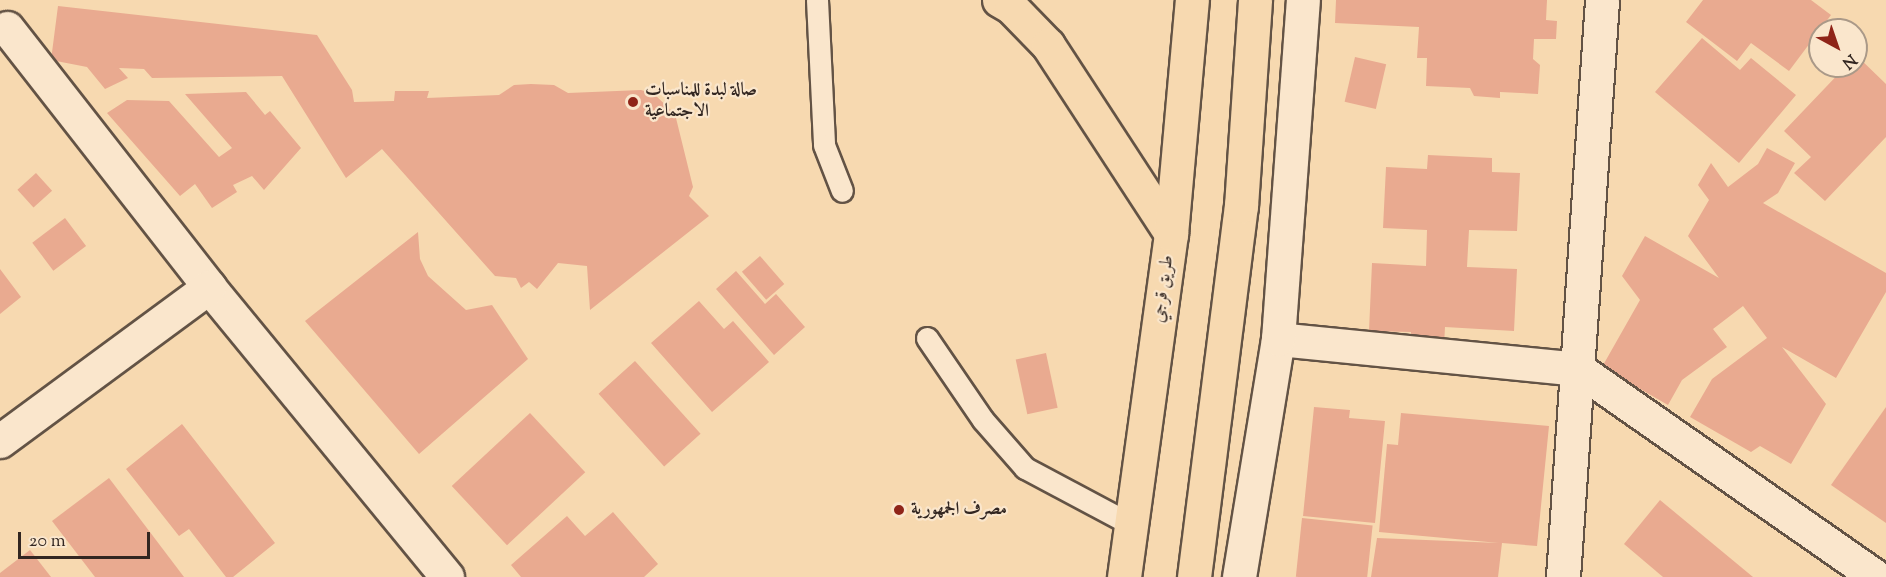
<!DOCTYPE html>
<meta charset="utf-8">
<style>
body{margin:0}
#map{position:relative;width:1886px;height:577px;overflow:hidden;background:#f7d9b0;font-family:"Sorts Mill Goudy",Amiri,serif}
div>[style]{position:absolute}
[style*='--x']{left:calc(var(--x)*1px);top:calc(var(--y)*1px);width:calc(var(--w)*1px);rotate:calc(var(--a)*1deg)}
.building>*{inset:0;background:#e9aa90;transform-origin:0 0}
.roads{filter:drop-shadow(2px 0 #635345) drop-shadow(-2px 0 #635345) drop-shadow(0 2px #635345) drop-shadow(0 -2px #635345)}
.service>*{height:21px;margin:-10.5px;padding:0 10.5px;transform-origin:10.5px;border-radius:10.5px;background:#fae6cc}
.minor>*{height:33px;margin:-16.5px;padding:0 16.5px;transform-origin:16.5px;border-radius:16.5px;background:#fae6cc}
.trunk>*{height:33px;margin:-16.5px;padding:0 16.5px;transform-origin:16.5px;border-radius:16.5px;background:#f7d9b0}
.dots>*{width:16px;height:16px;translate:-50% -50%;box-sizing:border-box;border:3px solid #fae6cc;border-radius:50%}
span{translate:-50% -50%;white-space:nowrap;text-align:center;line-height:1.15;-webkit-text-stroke:4.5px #fae6cc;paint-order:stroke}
.poi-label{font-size:18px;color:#322621;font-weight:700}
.left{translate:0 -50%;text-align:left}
.street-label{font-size:18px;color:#322621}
.north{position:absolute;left:1808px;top:18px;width:60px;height:60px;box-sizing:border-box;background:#fae6cc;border:2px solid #a98;border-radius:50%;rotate:140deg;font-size:16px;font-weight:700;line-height:24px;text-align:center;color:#322621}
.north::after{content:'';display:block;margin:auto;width:21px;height:27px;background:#8f2418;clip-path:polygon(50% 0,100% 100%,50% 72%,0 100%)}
.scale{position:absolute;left:18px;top:532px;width:132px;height:27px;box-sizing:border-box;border:3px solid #322621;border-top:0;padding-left:8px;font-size:18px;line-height:21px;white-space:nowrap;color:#322621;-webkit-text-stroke:4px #fae6cc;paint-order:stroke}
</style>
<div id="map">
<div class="building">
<div style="clip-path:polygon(1336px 0,1547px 0,1546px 20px,1557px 21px,1556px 39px,1534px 39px,1533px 59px,1540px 65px,1538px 94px,1500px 92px,1500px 98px,1474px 96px,1470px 88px,1426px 86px,1427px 58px,1417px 58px,1419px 27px,1335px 23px)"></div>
<div style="clip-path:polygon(1703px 0,1811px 0,1831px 15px,1789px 71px,1751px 43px,1737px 61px,1686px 22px)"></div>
<div style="clip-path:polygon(58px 6px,317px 35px,352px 90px,354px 102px,394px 101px,395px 91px,429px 91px,427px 98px,499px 95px,514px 85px,531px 84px,554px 85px,568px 93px,641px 90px,654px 94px,675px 114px,693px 187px,689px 196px,709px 216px,590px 310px,587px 266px,558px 263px,537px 289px,529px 282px,521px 288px,516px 278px,495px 276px,382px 149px,346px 178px,282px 76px,152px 78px,144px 69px,119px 68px,128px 78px,105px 89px,87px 67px,51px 60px)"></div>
<div style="clip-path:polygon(1702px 38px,1740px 70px,1751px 58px,1796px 95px,1739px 163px,1655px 92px)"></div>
<div style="clip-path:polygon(1856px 55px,1886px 84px,1886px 137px,1825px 201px,1794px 173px,1811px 157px,1784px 131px,1846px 66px,1856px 66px)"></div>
<div style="left:1355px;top:57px;width:32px;height:46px;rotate:13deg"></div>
<div style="clip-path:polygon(246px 92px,265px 115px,270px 111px,301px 148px,264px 190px,252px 176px,233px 185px,237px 192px,212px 208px,195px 184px,180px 196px,107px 113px,127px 100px,169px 101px,219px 157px,232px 148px,185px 94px)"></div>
<div style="clip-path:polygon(1767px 148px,1795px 163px,1778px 193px,1763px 203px,1886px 273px,1886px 292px,1836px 378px,1782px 347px,1826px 404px,1791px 464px,1760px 446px,1751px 452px,1690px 417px,1712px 379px,1767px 338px,1743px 306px,1713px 329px,1727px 347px,1682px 380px,1668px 405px,1602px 367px,1640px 300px,1622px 276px,1645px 236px,1719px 278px,1688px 236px,1709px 200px,1698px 185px,1711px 163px,1728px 187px,1758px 164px)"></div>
<div style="clip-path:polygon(1428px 155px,1492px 158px,1492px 172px,1520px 173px,1517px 231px,1469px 230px,1467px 267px,1517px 269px,1514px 331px,1445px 327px,1444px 346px,1411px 345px,1411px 332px,1369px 331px,1372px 263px,1426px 266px,1427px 230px,1383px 228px,1386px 167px,1427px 169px)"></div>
<div style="left:36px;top:173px;width:24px;height:25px;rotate:48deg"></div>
<div style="left:65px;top:218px;width:35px;height:41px;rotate:53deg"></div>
<div style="clip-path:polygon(418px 232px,420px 259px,428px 276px,466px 310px,492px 305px,528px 359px,419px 454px,305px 321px)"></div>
<div style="left:760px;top:256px;width:37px;height:24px;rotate:49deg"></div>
<div style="clip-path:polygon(0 269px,21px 297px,0 314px)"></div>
<div style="clip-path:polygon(736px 271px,765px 304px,776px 294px,805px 327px,774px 355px,716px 289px)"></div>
<div style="clip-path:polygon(699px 301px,724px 329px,733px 321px,769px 362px,712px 412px,651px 343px)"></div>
<div style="left:1046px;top:353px;width:56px;height:31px;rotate:78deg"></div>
<div style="left:635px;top:361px;width:98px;height:49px;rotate:48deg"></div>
<div style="clip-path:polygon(1314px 407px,1350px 410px,1349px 418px,1385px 421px,1375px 523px,1303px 516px)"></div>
<div style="clip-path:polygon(1886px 407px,1886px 523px,1831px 485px)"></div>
<div style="left:530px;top:413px;width:81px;height:107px;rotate:47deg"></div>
<div style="clip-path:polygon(1401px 413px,1549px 426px,1537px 546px,1502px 543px,1498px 577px,1371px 577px,1377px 538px,1499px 543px,1379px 532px,1387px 444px,1398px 445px)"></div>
<div style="clip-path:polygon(182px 424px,275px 543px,233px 577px,226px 577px,189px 529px,179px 536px,126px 469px)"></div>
<div style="clip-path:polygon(109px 478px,184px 577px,95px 577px,52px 521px)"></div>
<div style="clip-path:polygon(1660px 500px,1753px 577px,1663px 577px,1624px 544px)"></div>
<div style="clip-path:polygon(613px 512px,658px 564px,644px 577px,521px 577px,511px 565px,567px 516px,585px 536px)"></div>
<div style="left:1302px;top:518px;width:71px;height:59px;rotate:6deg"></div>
<div style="clip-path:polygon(30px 550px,51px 577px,0 577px,0 573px)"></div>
</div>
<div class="roads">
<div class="service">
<div style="--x:817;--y:0;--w:145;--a:87.2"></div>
<div style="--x:824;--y:145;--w:49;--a:68.6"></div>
<div style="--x:927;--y:338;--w:99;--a:55.7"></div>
<div style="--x:983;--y:420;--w:64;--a:48.8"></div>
<div style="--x:1025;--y:468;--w:121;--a:28"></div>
</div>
<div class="minor">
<div style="--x:7;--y:28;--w:328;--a:52"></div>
<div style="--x:209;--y:287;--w:375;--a:50.6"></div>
<div style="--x:1278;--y:339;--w:301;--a:5.7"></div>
<div style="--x:1578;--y:369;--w:363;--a:34.9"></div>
<div style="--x:0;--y:441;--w:260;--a:-36.4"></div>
<div style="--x:1239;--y:577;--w:241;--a:-80.7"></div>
<div style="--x:1278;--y:339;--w:340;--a:-85.8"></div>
<div style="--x:1563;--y:577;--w:578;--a:-86.13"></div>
</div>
<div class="trunk">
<div style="--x:999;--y:0;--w:14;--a:30"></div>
<div style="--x:1011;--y:7;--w:53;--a:45.8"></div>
<div style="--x:1048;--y:45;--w:225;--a:56.9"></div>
<div style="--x:1124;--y:577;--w:346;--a:-82.2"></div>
<div style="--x:1171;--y:234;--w:235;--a:-84.9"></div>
<div style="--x:1194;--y:577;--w:374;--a:-82.8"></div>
<div style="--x:1241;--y:206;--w:206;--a:-86.1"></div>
</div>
</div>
<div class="dots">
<div style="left:633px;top:102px;background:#8f2418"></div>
<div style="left:899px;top:510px;background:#8f2418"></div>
</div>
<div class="poi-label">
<span class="left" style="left:645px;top:102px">صالة لبدة للمناسبات<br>الاجتماعية</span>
<span class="left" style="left:911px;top:510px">مصرف الجمهورية</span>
</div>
<div class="street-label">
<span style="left:1164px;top:289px;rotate:-82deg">طريق قرجي</span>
</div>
<div class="north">N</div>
<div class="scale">20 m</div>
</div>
